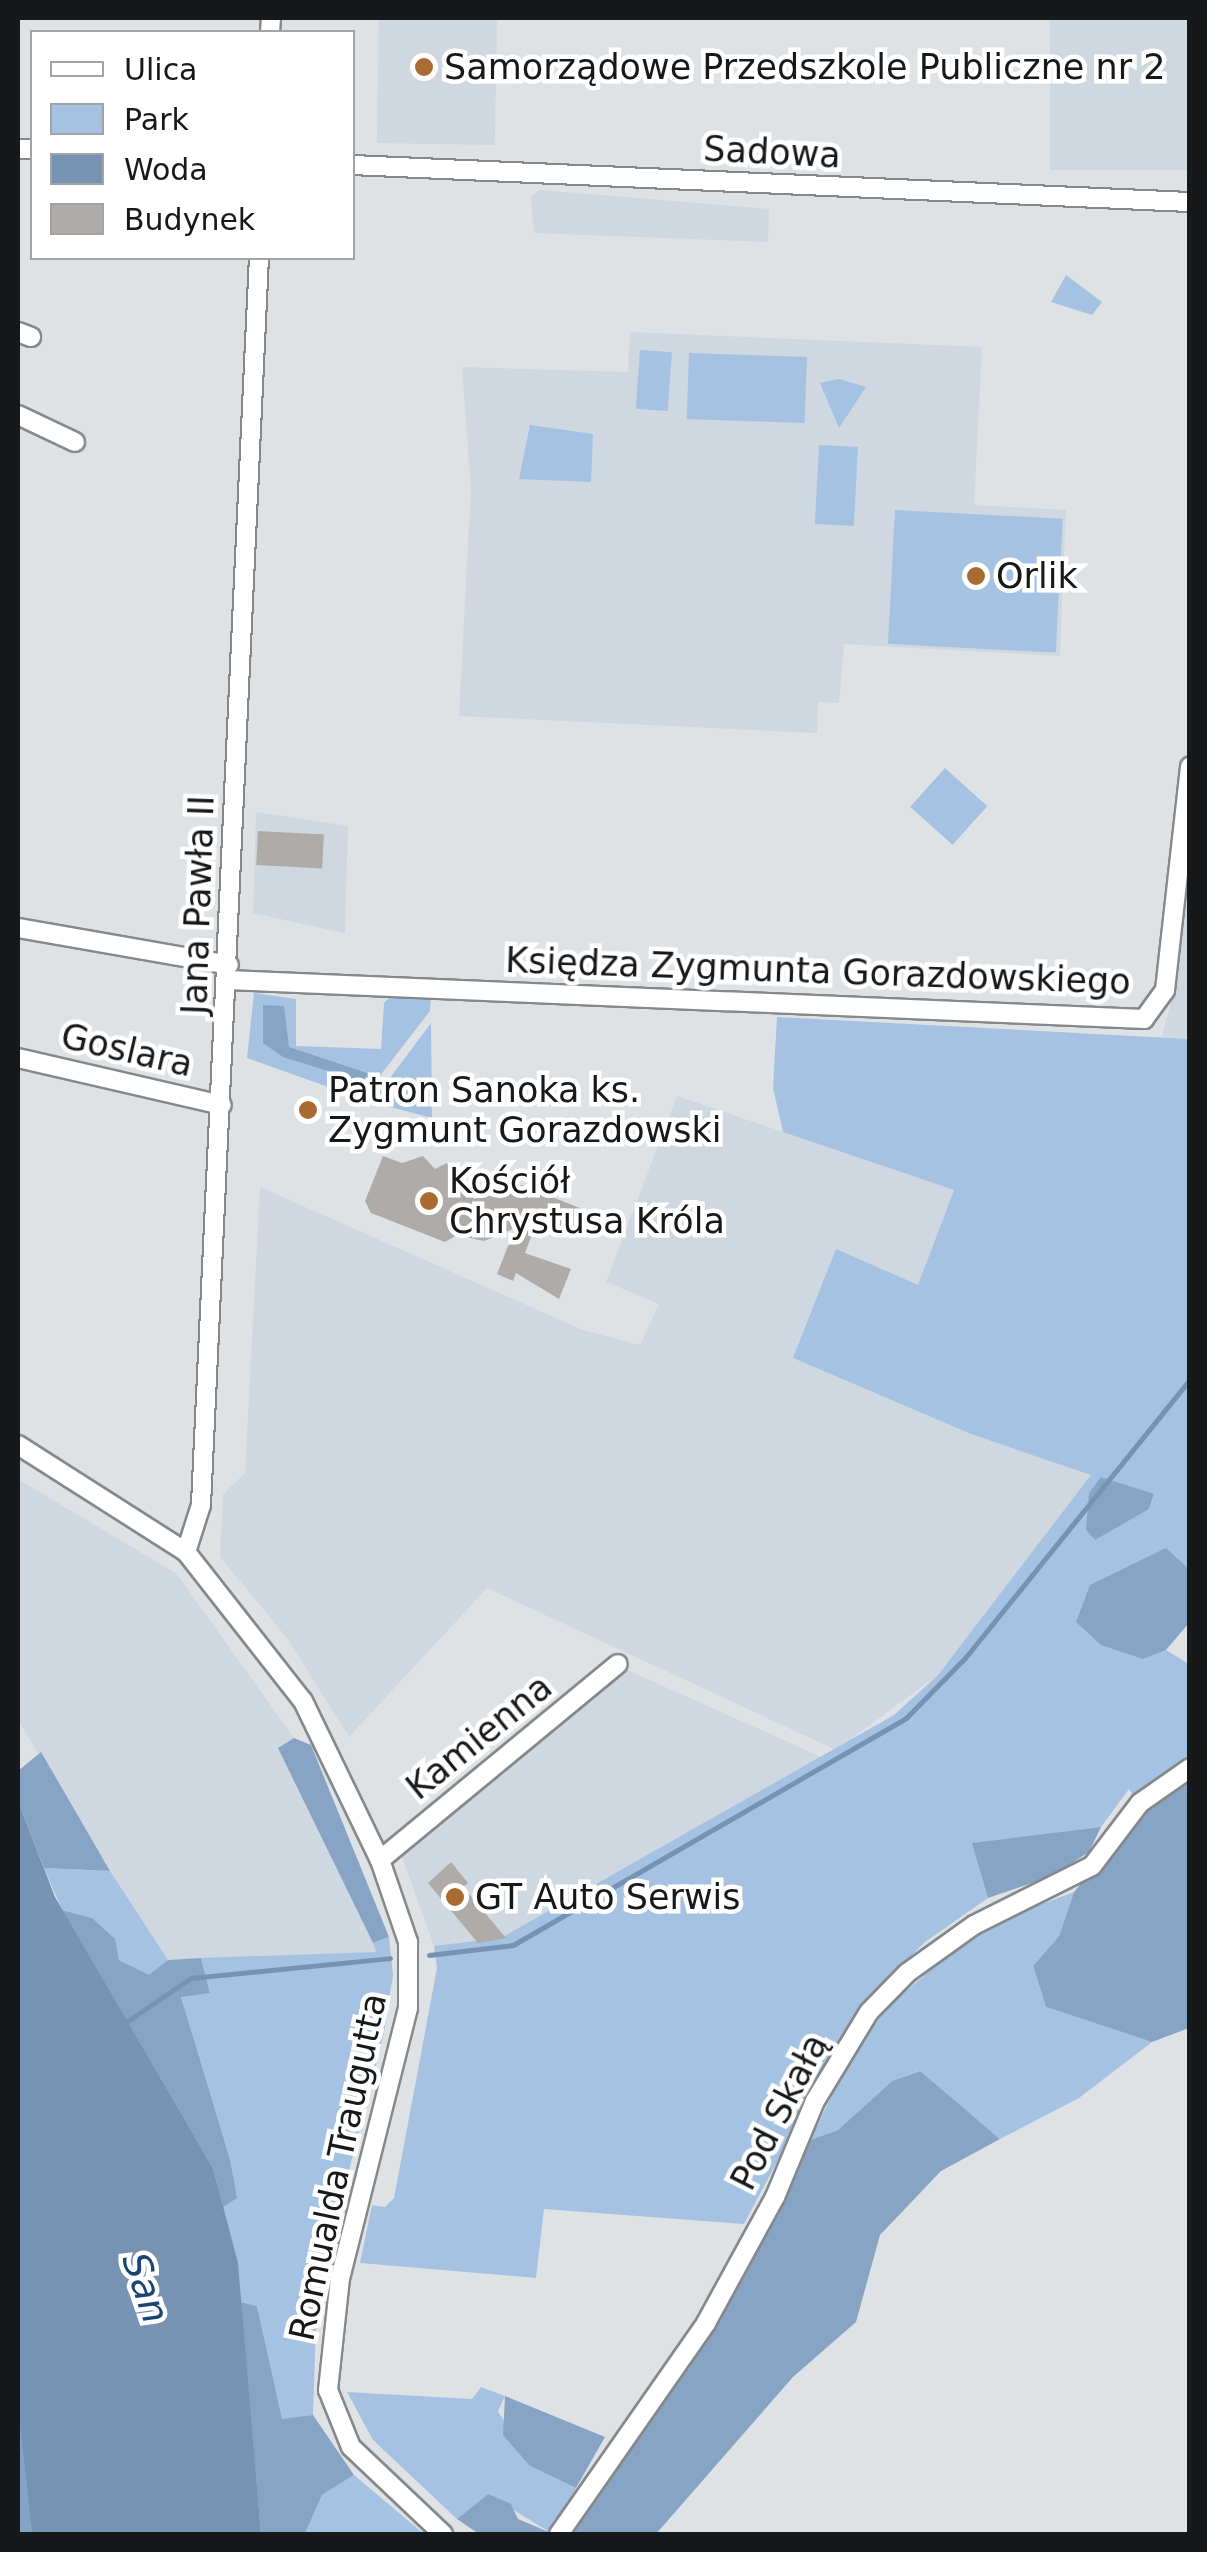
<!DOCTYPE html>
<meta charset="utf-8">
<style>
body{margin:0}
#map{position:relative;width:1207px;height:2552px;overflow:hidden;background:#dfe2e5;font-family:"DejaVu Sans",sans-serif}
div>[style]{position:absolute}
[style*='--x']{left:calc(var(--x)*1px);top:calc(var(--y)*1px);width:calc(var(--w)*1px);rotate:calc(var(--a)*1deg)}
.built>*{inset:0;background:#cfd7e0;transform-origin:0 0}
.green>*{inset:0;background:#a5c2e2;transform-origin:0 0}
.forest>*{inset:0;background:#87a4c5}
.water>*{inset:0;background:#7793b4}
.stream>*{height:5px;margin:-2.5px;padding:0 2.5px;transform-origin:2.5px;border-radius:2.5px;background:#7793b4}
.building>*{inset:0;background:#aeaba8;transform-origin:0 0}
.roads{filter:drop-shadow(2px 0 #86898c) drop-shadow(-2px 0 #86898c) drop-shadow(0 2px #86898c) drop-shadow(0 -2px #86898c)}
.minor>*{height:18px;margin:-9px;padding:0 9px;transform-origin:9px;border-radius:9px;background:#fff}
.dots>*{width:28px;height:28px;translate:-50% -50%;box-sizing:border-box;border:5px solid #fff;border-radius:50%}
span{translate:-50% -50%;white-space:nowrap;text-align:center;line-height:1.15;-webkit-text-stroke:9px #fff;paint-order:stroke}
.poi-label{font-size:35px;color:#171819}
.left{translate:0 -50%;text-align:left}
.street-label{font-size:35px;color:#171819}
.water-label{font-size:38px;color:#1b4571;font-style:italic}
.frame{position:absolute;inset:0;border:20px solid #171819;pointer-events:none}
.legend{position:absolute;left:30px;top:30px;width:325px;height:230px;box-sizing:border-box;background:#fff;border:2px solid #a2a3a3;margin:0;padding:12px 18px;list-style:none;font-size:30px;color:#171819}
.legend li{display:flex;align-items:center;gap:20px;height:50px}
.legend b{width:50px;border:2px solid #a2a3a3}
</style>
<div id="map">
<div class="built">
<div style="left:379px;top:18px;width:118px;height:125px;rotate:1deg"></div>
<div style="left:1050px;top:18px;width:139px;height:152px"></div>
<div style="clip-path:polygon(540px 190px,769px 209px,768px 242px,534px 233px,531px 196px)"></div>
<div style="clip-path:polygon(630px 332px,982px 347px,974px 505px,1066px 510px,1060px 656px,844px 644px,839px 703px,818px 702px,817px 733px,459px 716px,471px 489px,462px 367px,628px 372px)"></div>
<div style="clip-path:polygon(256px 812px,348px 826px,345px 933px,253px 913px)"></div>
<div style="clip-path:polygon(1189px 844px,1189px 1039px,1162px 1037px,1171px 1002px)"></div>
<div style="clip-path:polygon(677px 1096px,954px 1190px,918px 1286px,793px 1358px,971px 1434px,1091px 1474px,1087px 1484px,938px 1675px,836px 1750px,487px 1588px,349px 1737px,287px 1638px,220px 1557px,223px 1494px,245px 1473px,260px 1187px,583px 1330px,640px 1345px,659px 1304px,606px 1282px)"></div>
<div style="clip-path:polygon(18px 1479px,177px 1574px,294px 1738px,279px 1747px,377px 1952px,168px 1960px,142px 1927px,18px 1720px)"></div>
<div style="clip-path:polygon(625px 1669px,826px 1759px,501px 1939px,434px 1946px,401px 1854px)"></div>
</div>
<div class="green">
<div style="clip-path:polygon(1066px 275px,1102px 302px,1092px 315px,1051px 302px)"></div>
<div style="left:640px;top:350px;width:32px;height:59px;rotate:4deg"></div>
<div style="left:689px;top:353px;width:118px;height:66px;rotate:2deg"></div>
<div style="clip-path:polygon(839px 379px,866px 387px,839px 428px,820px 383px)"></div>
<div style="clip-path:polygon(530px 425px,593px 434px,591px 482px,519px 479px)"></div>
<div style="left:819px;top:445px;width:39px;height:79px;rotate:3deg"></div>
<div style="left:895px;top:510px;width:168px;height:134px;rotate:3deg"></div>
<div style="left:945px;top:768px;width:57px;height:52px;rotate:42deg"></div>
<div style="clip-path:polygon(254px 993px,296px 999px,296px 1046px,381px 1049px,384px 1003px,392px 995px,431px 996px,430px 1011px,362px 1099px,247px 1058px)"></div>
<div style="clip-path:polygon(evenodd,777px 1017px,1189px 1039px,1189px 1569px,1166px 1549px,1142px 1659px,1166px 1650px,1189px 1664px,1189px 1762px,1135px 1798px,1129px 1789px,1101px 1827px,973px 1843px,988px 1898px,925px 1942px,857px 2011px,744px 2224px,544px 2209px,536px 2278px,360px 2263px,372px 2205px,385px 2207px,394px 2198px,437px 1968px,434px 1946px,501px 1938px,894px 1715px,938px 1675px,1091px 1475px,971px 1434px,793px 1358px,836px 1249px,918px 1285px,954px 1190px,783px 1132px,773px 1088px,777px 1017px,1101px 1477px,1154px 1495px,1149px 1509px,1122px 1519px,1101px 1477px)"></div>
<div style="clip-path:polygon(431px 1023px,432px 1118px,372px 1102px)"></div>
<div style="clip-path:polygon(44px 1868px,110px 1871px,168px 1960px,150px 1976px,119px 1960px,92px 1918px,62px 1910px)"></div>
<div style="clip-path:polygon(1074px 1892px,1059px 1936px,1033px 1966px,1046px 2007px,1152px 2042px,1079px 2098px,1000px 2139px,919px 2071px,892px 2081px,838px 2130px,810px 2140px,855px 2048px,894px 2001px,983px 1926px)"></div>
<div style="clip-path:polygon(389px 1937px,393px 1975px,384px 2033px,317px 2296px,313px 2415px,282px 2420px,257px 2306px,240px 2302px,223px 2207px,237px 2197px,181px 1996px,210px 1993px,201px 1958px,376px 1952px,373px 1943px)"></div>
<div style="clip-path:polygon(481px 2387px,505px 2396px,498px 2411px,530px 2466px,576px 2488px,551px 2533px,488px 2494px,457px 2519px,373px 2440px,347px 2392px,472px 2399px)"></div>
<div style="clip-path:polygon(354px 2475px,424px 2534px,305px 2534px,322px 2495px)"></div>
</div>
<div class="forest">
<div style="clip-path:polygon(263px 1005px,284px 1006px,289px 1047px,370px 1074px,369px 1084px,283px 1057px,263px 1043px)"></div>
<div style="clip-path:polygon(1101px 1477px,1154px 1494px,1149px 1509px,1095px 1540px,1086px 1530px,1089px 1493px)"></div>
<div style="clip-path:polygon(1166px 1548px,1189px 1569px,1189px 1623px,1166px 1650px,1143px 1659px,1101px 1645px,1076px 1622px,1090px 1585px)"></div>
<div style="clip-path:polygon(294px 1738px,311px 1745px,389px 1937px,373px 1943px,278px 1748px)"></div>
<div style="clip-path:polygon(41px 1752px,110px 1871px,44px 1868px,18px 1801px,18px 1771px)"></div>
<div style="clip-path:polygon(1189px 1781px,1189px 2028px,1152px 2042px,1046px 2007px,1033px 1966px,1059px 1936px,1074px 1892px,1134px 1820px)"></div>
<div style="clip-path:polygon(1101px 1827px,1089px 1852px,1052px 1876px,988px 1898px,972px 1843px)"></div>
<div style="clip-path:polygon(62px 1910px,92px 1918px,115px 1939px,119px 1960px,149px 1975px,168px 1960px,201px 1958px,210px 1993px,181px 1997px,230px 2160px,237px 2198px,223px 2207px,213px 2168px)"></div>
<div style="clip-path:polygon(920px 2071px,1000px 2139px,941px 2171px,880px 2235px,856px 2322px,793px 2377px,656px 2534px,571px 2534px,608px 2467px,743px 2271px,810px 2140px,838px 2130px,892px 2081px)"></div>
<div style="clip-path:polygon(240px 2302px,257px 2306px,282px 2419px,313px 2415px,354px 2475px,322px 2495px,305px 2534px,261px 2534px)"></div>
<div style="clip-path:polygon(505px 2396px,605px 2437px,576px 2488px,530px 2466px,503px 2435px)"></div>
<div style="clip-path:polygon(18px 2404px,29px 2461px,32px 2534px,18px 2534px)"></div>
<div style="clip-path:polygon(488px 2494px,511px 2504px,518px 2519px,551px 2533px,479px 2534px,457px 2519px)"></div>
</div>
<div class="water">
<div style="clip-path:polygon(18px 1801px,55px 1897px,213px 2168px,238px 2263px,261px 2534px,32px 2534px,18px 2404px)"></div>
</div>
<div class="stream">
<div style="--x:429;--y:1955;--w:85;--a:-6.8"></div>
<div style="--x:513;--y:1945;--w:454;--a:-30"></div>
<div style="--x:906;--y:1718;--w:84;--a:-45.5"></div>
<div style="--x:965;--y:1658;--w:358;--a:-51.1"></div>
<div style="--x:123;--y:2024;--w:82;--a:-34.1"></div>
<div style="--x:191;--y:1978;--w:200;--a:-5.7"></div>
</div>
<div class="building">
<div style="left:258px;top:831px;width:66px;height:34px;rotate:3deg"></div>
<div style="clip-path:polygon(383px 1156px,402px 1163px,423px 1156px,435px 1169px,447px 1163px,460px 1191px,471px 1190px,474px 1199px,522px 1185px,600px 1216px,567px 1237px,536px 1224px,525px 1253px,571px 1269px,559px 1299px,516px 1273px,513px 1281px,497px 1274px,515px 1228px,484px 1241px,457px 1235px,445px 1242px,371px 1213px,365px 1201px)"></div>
<div style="clip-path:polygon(451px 1862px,468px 1883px,463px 1887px,506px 1938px,478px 1943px,428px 1883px)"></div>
</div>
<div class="roads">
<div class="minor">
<div style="--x:270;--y:32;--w:14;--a:-86"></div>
<div style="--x:18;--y:149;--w:14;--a:0"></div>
<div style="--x:352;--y:165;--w:839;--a:2.53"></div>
<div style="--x:18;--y:332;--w:14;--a:21"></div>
<div style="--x:18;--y:415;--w:63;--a:25.3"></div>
<div style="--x:18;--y:928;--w:214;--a:9.9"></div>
<div style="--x:228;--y:980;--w:917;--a:2.44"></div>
<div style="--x:1144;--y:1019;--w:36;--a:-54"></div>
<div style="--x:1165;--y:990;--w:225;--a:-83.6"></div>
<div style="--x:18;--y:1058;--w:209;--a:13"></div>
<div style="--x:18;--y:1445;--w:199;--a:32.5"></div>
<div style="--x:186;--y:1552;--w:189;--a:51.9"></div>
<div style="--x:303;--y:1701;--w:177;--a:64.2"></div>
<div style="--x:380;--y:1860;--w:87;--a:71.1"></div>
<div style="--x:408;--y:1942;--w:66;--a:90"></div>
<div style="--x:408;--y:2008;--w:278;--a:104.1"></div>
<div style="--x:340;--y:2278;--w:113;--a:96.1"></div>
<div style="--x:328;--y:2390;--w:61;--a:68"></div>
<div style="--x:351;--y:2447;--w:127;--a:43.4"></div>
<div style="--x:186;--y:1552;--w:49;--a:-72.3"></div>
<div style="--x:201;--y:1505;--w:1248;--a:-87.34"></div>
<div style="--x:380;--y:1860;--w:308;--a:-39.5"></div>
<div style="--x:559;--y:2534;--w:257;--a:-55.1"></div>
<div style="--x:706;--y:2323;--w:144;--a:-61.3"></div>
<div style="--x:775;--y:2197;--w:104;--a:-67.4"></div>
<div style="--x:815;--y:2101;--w:104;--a:-58.8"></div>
<div style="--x:869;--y:2012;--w:54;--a:-45.7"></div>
<div style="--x:907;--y:1973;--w:82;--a:-35.6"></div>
<div style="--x:974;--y:1925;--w:132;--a:-26.6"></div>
<div style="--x:1092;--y:1866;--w:79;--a:-52.7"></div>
<div style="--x:1140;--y:1803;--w:61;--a:-35"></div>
</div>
</div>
<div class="dots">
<div style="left:424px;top:67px;background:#a96b31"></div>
<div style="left:976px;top:576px;background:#a96b31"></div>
<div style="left:308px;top:1110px;background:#a96b31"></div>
<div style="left:429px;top:1201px;background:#a96b31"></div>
<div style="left:455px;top:1897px;background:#a96b31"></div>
</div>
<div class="poi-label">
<span class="left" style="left:444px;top:67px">Samorządowe Przedszkole Publiczne nr 2</span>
<span class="left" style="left:996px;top:576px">Orlik</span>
<span class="left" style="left:328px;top:1110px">Patron Sanoka ks.<br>Zygmunt Gorazdowski</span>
<span class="left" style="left:449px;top:1201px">Kościół<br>Chrystusa Króla</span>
<span class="left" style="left:475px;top:1897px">GT Auto Serwis</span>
</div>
<div class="street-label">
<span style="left:772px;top:152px;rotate:3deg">Sadowa</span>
<span style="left:198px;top:905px;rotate:-88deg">Jana Pawła II</span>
<span style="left:818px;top:971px;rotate:2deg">Księdza Zygmunta Gorazdowskiego</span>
<span style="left:127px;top:1050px;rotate:13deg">Goslara</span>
<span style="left:479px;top:1737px;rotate:-39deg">Kamienna</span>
<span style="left:779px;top:2112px;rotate:-63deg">Pod Skałą</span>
<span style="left:338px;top:2167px;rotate:-78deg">Romualda Traugutta</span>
</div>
<div class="water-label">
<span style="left:145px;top:2288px;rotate:71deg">San</span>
</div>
<div class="frame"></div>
<ul class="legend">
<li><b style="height:12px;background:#fff"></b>Ulica</li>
<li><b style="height:28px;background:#a5c2e2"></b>Park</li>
<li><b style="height:28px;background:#7793b4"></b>Woda</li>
<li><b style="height:28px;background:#aeaba8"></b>Budynek</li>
</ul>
</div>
